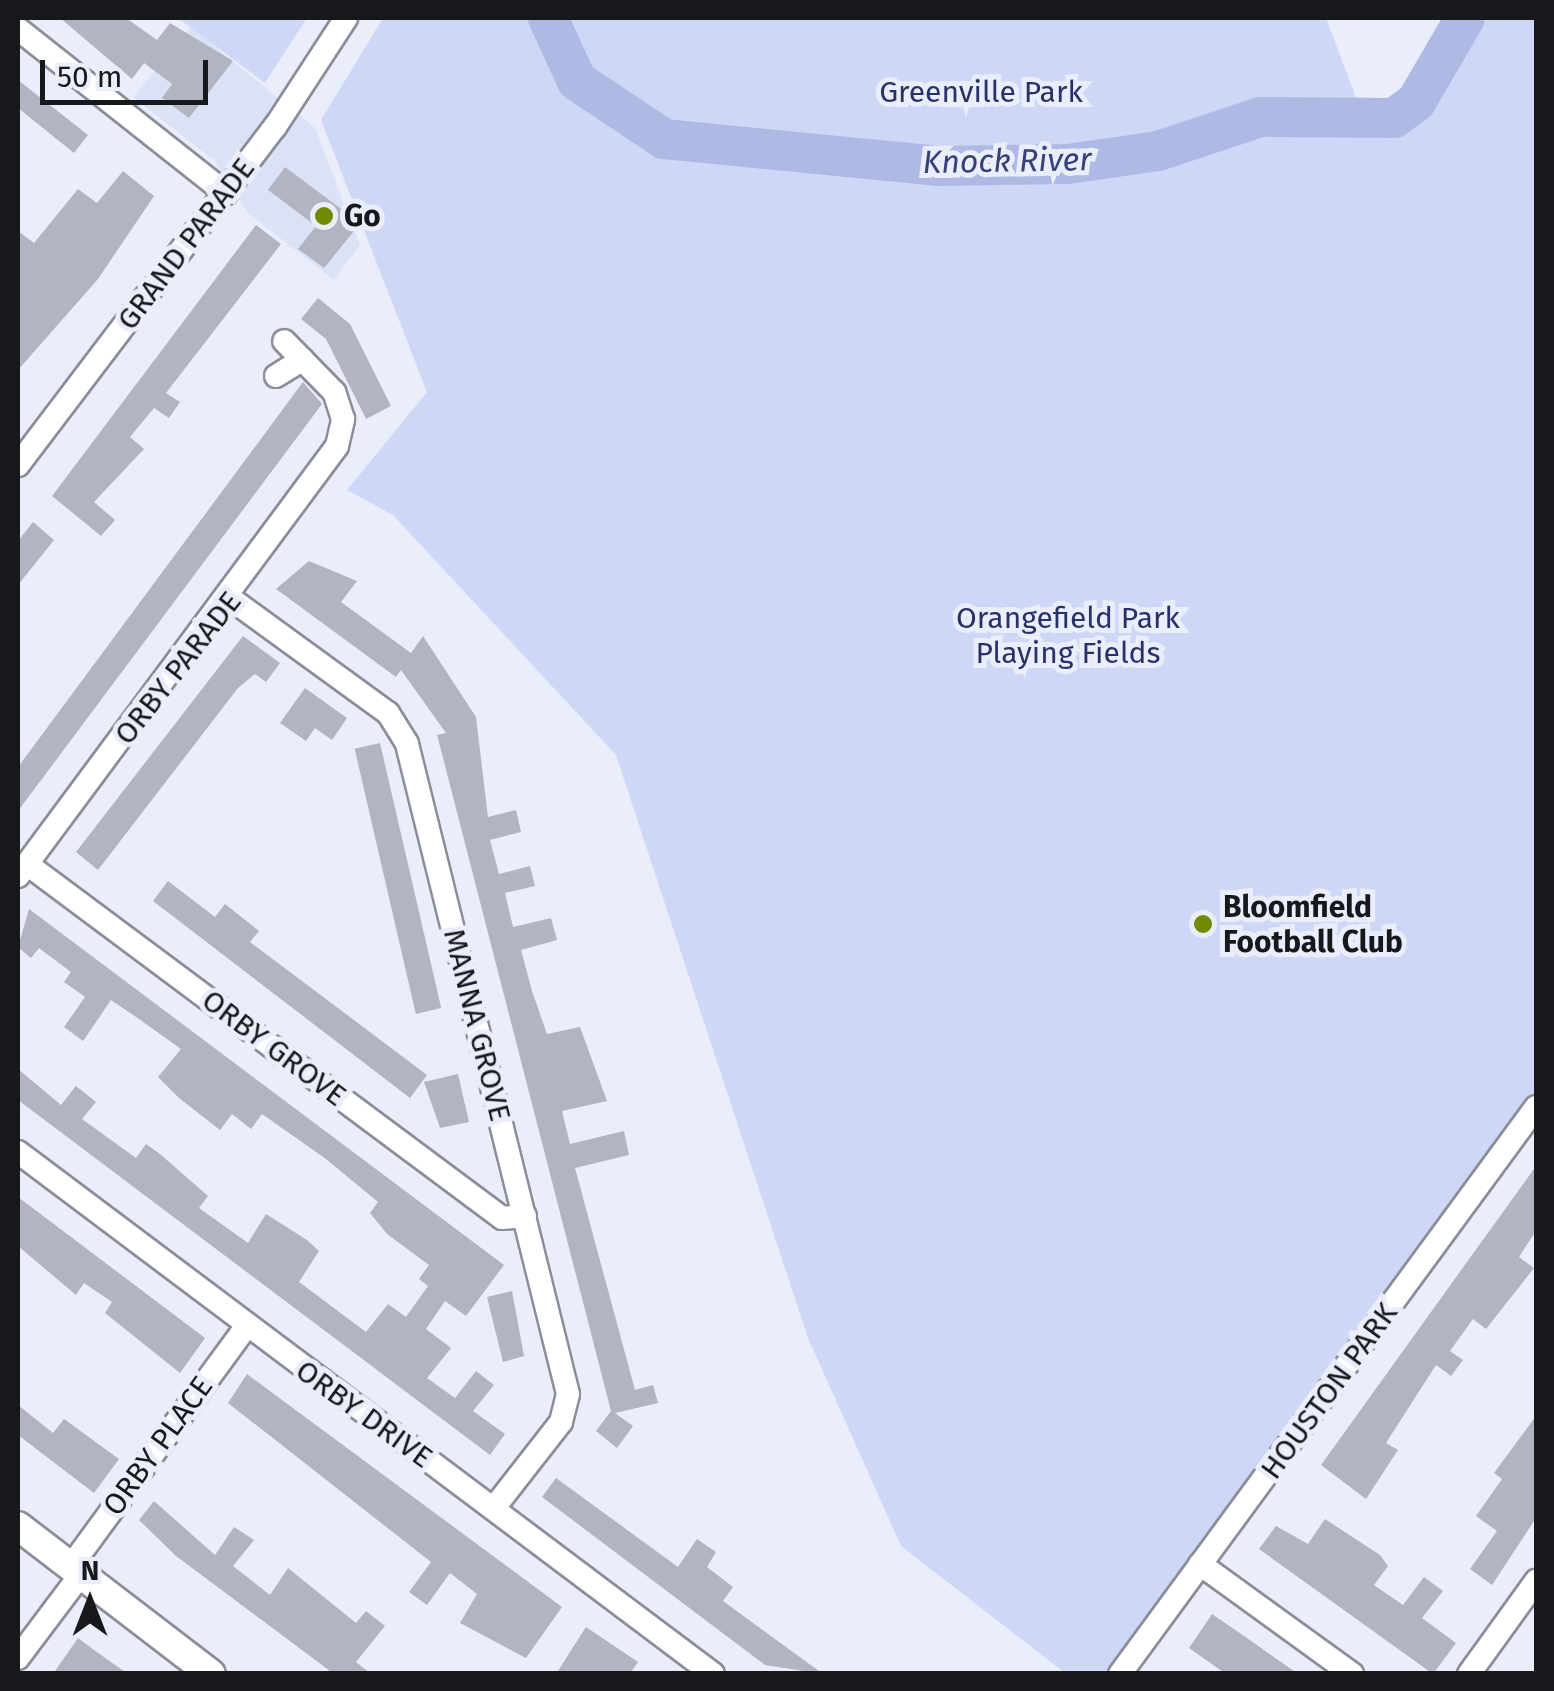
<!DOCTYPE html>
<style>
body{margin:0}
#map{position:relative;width:1554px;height:1691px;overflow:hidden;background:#eaedfa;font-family:"Fira Sans",sans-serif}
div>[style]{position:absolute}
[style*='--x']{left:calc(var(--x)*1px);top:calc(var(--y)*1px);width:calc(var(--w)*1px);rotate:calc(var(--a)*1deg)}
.built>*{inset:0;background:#dce2f6}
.green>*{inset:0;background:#ced7f6}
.river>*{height:40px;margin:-20px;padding:0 20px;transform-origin:20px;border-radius:20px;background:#aebae4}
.building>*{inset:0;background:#b1b5c1;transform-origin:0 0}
.roads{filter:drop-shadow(2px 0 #8a8e99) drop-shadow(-2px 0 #8a8e99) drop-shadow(0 2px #8a8e99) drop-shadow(0 -2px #8a8e99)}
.minor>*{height:22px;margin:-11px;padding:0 11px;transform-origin:11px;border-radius:11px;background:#fff}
.major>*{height:28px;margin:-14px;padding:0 14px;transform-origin:14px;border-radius:14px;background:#fff}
.dots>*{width:28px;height:28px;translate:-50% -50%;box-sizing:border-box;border:5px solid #eaedfa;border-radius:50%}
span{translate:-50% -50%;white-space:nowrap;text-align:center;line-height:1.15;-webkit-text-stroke:10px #eaedfa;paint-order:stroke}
.park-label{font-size:30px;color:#283266}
.poi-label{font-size:30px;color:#17181c;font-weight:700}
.left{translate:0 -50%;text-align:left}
.street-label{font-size:30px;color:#17181c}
.water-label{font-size:32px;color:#364177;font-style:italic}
.frame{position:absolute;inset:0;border:20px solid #17181c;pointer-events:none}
.north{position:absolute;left:40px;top:1551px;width:100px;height:100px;-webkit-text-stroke:8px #eaedfa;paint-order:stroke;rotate:0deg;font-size:28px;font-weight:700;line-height:40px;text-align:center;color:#17181c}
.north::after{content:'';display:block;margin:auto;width:35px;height:45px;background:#17181c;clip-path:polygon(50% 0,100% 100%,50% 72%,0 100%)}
.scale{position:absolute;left:40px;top:60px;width:168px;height:45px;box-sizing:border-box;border:5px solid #17181c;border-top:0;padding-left:12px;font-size:30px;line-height:35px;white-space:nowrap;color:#17181c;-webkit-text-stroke:8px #eaedfa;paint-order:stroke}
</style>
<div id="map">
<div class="built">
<div style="clip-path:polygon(191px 27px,315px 128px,360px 245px,334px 280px,248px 213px,215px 161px,133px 97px)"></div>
</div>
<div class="green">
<div style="clip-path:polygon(178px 18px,307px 18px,265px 83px)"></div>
<div style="clip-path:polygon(383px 18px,1326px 18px,1361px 111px,1388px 110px,1414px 86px,1451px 18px,1536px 18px,1536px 1093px,1105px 1673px,1065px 1673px,901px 1546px,808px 1338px,616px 755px,393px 515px,347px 490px,427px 392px,321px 120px)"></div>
</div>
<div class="river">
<div style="--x:548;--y:18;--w:69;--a:65.3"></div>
<div style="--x:577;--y:81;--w:105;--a:33.7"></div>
<div style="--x:664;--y:139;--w:274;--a:5.6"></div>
<div style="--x:937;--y:166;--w:131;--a:-0.9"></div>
<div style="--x:1068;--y:164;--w:91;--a:-8.2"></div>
<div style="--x:1158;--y:151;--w:108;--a:-18.4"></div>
<div style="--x:1260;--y:117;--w:134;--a:0.4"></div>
<div style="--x:1394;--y:118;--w:27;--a:-36"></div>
<div style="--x:1416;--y:102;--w:97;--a:-59.7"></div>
</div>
<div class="building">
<div style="clip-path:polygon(60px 18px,126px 18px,157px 40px,170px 23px,233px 61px,189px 118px,162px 98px,172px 84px,144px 63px,132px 79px)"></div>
<div style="clip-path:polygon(18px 80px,88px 135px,74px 153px,18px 108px)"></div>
<div style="clip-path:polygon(285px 167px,344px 211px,354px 231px,324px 268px,298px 249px,316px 226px,268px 190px)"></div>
<div style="clip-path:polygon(123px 171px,154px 196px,98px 279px,18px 370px,18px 231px,34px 243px,78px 189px,97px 203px)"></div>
<div style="clip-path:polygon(256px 225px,281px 244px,166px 393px,180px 402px,169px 418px,154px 408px,130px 437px,144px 449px,94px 502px,115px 520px,101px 536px,52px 496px)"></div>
<div style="clip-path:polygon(318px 298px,350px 324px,391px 406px,366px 419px,326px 339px,301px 319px)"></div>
<div style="clip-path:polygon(303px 382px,322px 404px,18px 811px,18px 767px)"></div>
<div style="clip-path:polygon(33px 522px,54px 540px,18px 585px,18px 541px)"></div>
<div style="clip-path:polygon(309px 561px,357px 581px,341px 602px,411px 653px,423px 636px,476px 717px,488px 817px,516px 810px,521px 832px,490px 840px,499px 874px,530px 866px,535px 886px,505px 893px,513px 927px,551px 918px,557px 940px,521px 950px,532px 991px,547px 1034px,580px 1027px,607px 1101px,562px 1111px,570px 1144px,624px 1131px,629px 1155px,575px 1168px,635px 1390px,653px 1385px,658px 1403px,615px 1413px,633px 1426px,617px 1448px,596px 1431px,611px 1411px,442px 754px,437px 735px,446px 733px,401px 670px,396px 677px,276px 589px)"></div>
<div style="clip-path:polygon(243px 636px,280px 663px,266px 682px,255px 674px,238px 688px,98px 870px,76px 852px)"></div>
<div style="clip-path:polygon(305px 688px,347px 718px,332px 740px,315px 728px,306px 741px,280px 723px)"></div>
<div style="left:380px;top:743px;width:272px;height:26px;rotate:77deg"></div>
<div style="clip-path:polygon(168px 881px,215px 917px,225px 904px,259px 931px,250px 942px,427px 1075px,410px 1098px,153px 901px)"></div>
<div style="clip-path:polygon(29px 909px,504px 1265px,466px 1316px,445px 1301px,426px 1329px,451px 1348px,427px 1378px,455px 1398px,476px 1371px,494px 1385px,473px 1411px,505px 1434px,490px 1455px,18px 1100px,18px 1069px,61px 1105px,76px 1086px,96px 1102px,82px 1119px,136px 1158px,146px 1144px,160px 1154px,208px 1196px,199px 1208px,248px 1243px,266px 1214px,307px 1240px,319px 1251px,299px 1282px,366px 1332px,388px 1304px,406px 1317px,428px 1286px,419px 1279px,429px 1265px,387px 1234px,370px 1213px,378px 1202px,326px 1159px,262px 1114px,251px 1129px,232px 1114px,220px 1130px,179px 1098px,158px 1077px,181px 1049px,139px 1019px,111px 1000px,83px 1041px,64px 1027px,85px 997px,64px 982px,71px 972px,39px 948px,31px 958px,18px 947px)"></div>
<div style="clip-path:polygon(458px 1074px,469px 1122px,440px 1128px,424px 1082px)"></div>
<div style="clip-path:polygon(1536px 1166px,1536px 1231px,1519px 1257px,1534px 1268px,1486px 1329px,1473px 1319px,1450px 1351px,1463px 1360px,1451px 1376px,1436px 1365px,1386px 1443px,1398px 1450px,1366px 1499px,1321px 1465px)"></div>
<div style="clip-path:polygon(18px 1197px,205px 1338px,180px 1373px,105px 1313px,112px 1302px,84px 1283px,76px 1295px,18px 1246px)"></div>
<div style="clip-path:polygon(512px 1291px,524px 1356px,503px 1362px,487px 1297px)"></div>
<div style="clip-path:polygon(247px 1374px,562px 1607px,526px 1658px,460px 1623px,477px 1594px,450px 1573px,427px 1605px,409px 1592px,431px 1562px,228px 1403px)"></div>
<div style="clip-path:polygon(18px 1405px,53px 1433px,64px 1419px,119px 1459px,94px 1493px,18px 1435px)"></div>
<div style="clip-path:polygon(1536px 1416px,1536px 1518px,1492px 1585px,1470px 1569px,1497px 1531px,1476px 1516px,1502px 1479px,1494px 1473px)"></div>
<div style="clip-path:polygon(556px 1478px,678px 1567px,697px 1539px,716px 1552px,707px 1567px,733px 1587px,723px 1601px,823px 1674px,765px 1665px,542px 1497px)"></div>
<div style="clip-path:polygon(154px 1501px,215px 1555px,234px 1527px,254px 1540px,233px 1566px,270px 1595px,288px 1568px,356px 1623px,366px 1611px,385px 1626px,356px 1662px,371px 1674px,334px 1674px,176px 1556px,139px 1520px)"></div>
<div style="clip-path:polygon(1325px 1519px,1380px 1555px,1388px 1566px,1374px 1585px,1403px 1605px,1424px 1577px,1443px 1591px,1422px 1618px,1456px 1643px,1433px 1674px,1259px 1549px,1276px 1526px,1308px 1544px)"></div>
<div style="clip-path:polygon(1212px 1614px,1247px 1638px,1298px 1674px,1226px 1674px,1189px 1648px)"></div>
<div style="clip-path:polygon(586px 1627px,638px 1662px,630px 1674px,556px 1674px)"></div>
<div style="clip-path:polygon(78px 1638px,94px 1650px,128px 1674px,53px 1674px)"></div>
</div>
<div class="roads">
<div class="minor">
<div style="--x:18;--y:29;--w:265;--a:38.3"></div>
<div style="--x:276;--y:376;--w:31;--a:-32"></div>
<div style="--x:18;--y:465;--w:425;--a:-52.8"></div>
<div style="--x:275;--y:127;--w:130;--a:-56.9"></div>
<div style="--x:231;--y:599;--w:194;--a:36"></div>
<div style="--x:388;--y:713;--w:36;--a:58"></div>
<div style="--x:407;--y:744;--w:670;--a:76.09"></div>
<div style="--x:568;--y:1394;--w:29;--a:104"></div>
<div style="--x:561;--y:1422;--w:110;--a:128"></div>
<div style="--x:27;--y:864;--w:592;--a:36.7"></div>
<div style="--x:502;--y:1218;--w:23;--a:-5"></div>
<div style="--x:18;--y:876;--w:535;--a:-53.43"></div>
<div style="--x:337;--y:446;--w:28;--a:-77"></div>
<div style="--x:343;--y:419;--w:28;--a:-108"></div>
<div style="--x:334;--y:392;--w:71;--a:-134.4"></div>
<div style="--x:18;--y:1152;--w:869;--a:36.91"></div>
<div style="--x:1200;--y:1564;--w:188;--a:35.9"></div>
<div style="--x:71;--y:1566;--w:296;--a:-53.8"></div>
<div style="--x:18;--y:1658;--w:105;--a:-53.1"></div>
<div style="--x:1120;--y:1674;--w:703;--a:-53.73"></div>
<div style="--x:1469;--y:1674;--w:115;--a:-54.2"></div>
</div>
<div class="major">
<div style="--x:18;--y:1526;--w:243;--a:37.5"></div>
</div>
</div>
<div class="dots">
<div style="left:324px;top:216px;background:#6f8b04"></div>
<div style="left:1203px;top:924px;background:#6f8b04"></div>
</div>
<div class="park-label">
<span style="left:981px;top:92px">Greenville Park</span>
<span style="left:1068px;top:635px">Orangefield Park<br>Playing Fields</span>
</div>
<div class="poi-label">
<span class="left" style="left:344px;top:216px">Go</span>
<span class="left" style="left:1223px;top:924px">Bloomfield<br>Football Club</span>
</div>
<div class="street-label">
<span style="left:186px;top:244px;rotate:-53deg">GRAND PARADE</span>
<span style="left:178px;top:668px;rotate:-52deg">ORBY PARADE</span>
<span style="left:477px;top:1025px;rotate:76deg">MANNA GROVE</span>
<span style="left:274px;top:1048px;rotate:37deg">ORBY GROVE</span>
<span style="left:1329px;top:1391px;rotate:-54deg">HOUSTON PARK</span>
<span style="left:364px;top:1414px;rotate:36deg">ORBY DRIVE</span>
<span style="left:158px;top:1446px;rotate:-54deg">ORBY PLACE</span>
</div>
<div class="water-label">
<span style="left:1007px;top:161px;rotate:-1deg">Knock River</span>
</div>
<div class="frame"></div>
<div class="north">N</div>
<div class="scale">50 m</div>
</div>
